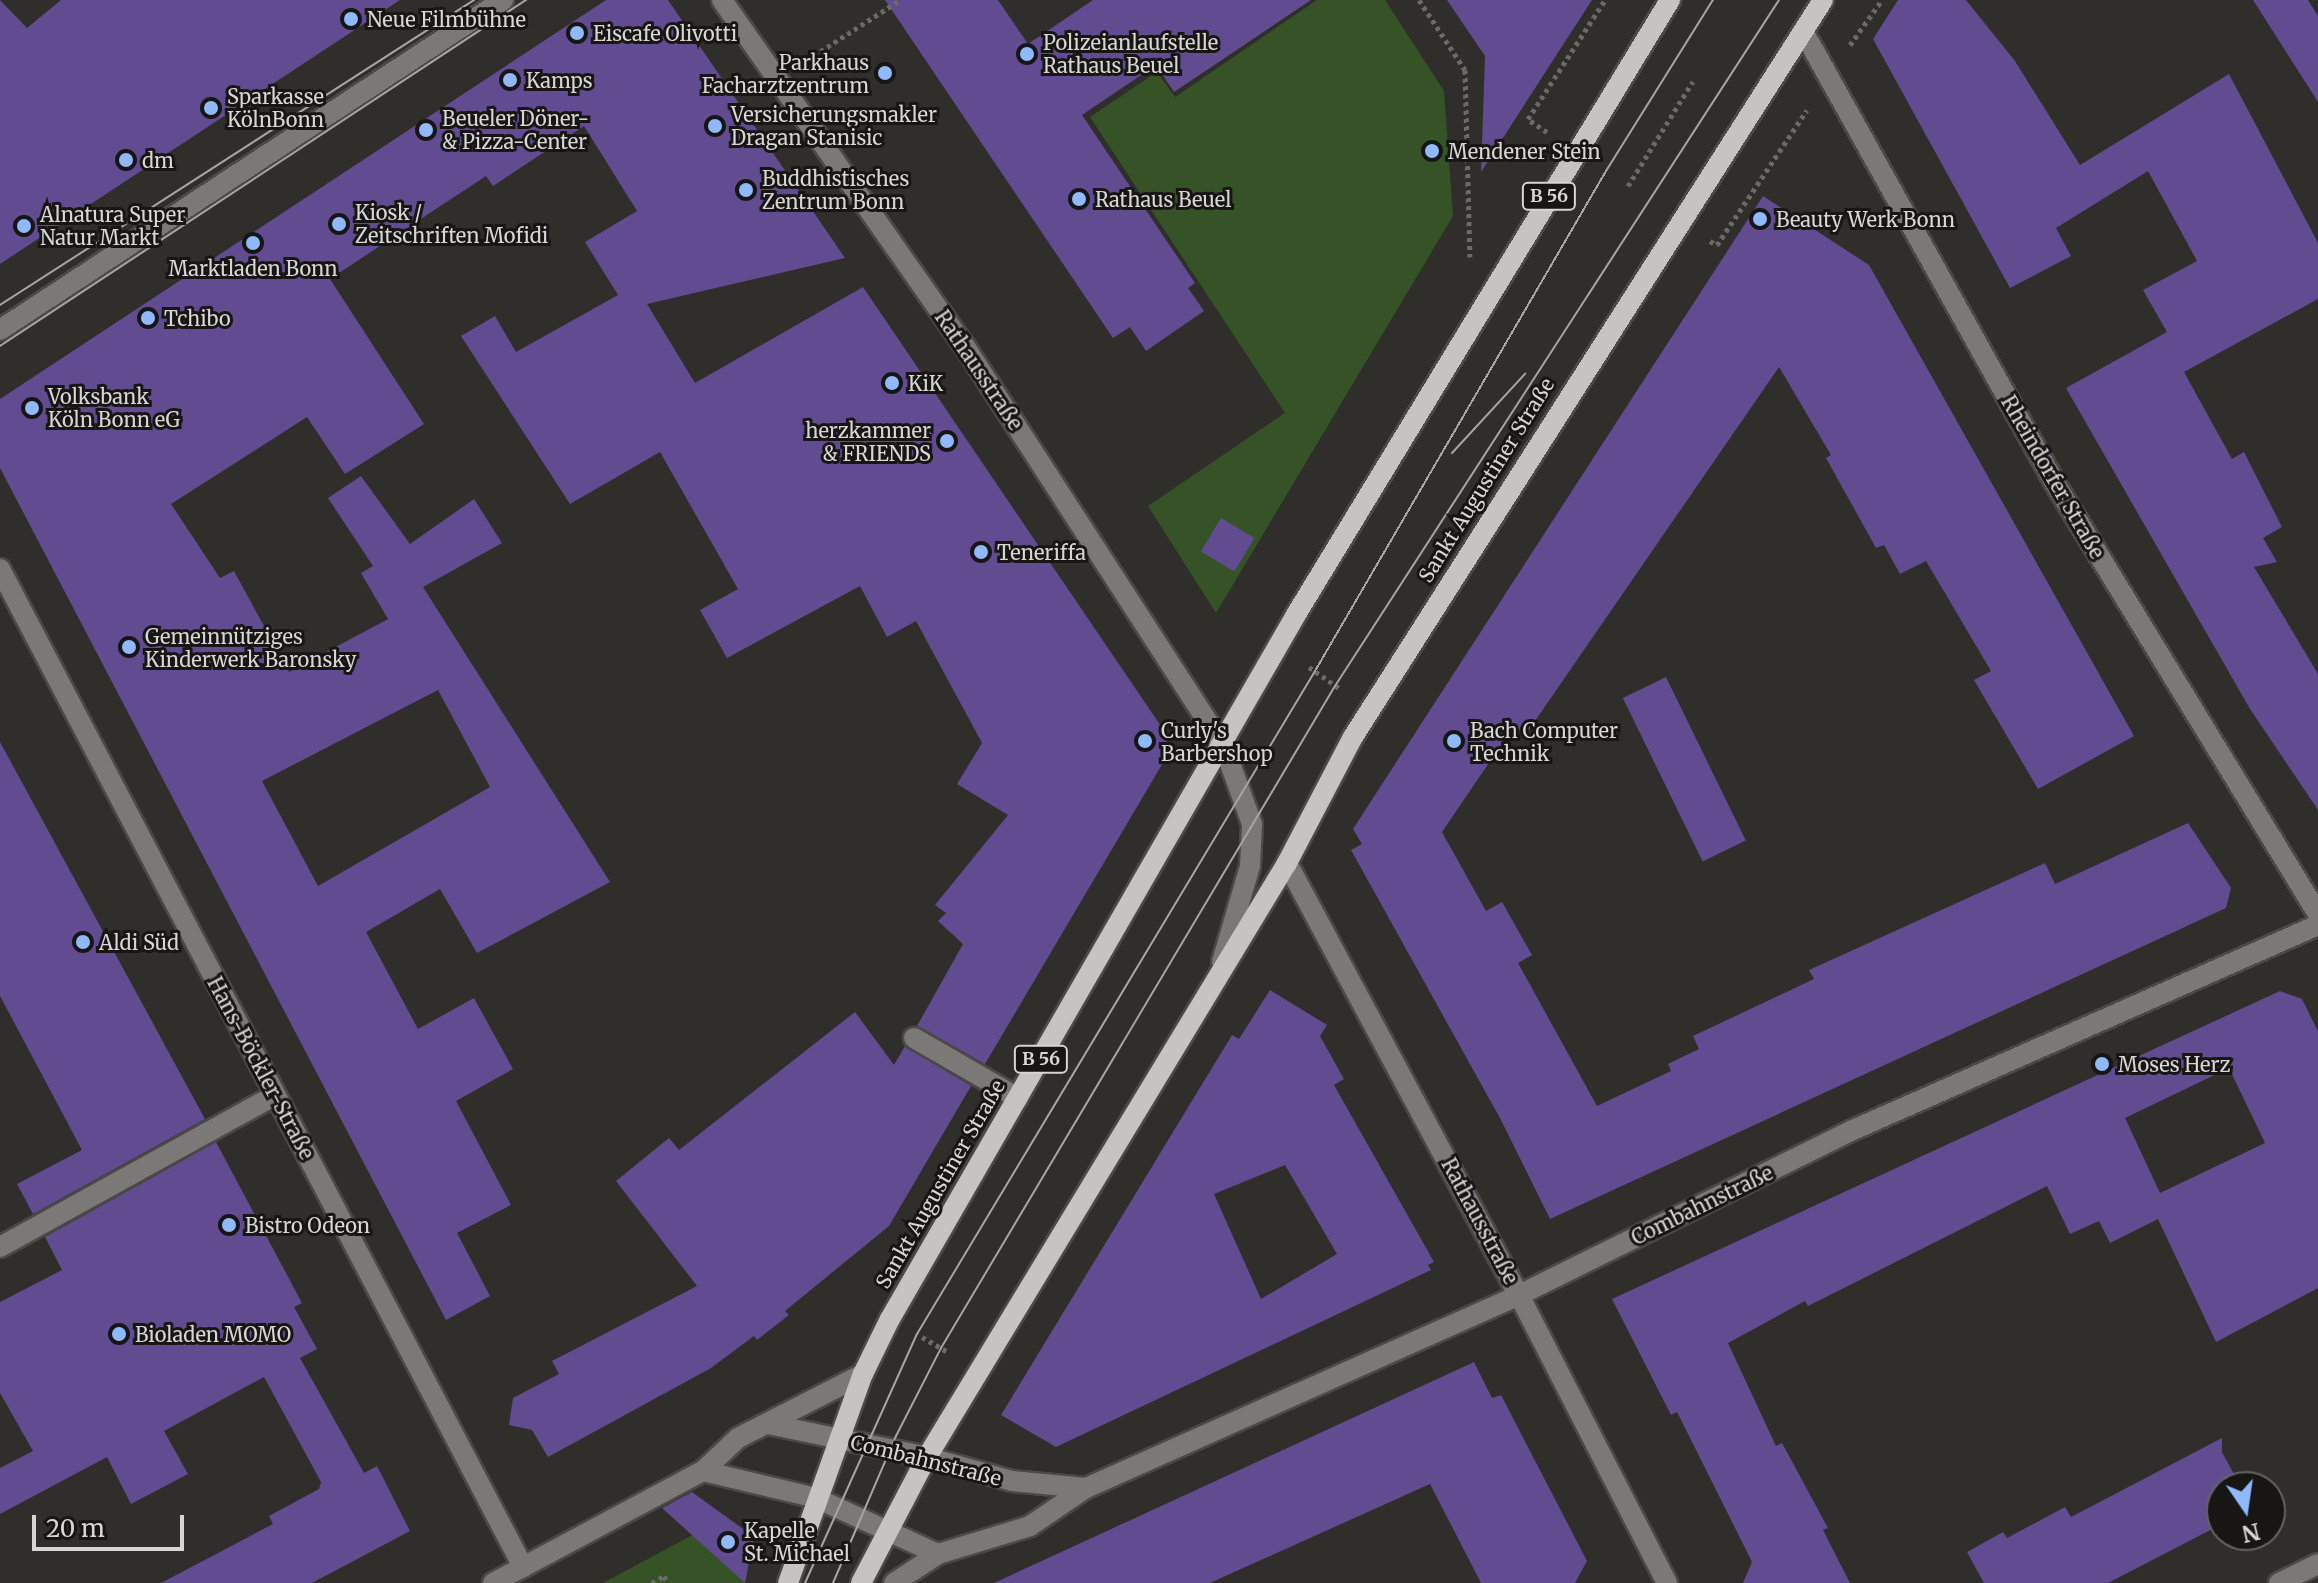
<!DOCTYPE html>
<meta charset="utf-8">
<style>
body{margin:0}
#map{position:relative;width:2318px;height:1583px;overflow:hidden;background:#2f2e2b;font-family:Merriweather,serif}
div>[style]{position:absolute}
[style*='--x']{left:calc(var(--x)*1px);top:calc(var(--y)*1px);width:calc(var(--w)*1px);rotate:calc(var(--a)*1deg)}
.green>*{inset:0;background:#355326}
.building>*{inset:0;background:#614b91;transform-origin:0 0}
.path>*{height:5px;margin-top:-2.5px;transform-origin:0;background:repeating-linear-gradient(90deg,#6a6a67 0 4px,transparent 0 8px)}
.roads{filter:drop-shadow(2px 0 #4a4946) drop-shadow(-2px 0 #4a4946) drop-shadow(0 2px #4a4946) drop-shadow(0 -2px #4a4946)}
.minor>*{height:20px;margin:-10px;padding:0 10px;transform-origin:10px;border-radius:10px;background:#7a7978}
.major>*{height:20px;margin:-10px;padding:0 10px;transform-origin:10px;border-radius:10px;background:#c6c4c1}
.tram>*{height:2px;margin:-1px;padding:0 1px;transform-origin:1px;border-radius:1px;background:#a6a5a3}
.dots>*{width:22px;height:22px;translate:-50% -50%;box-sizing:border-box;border:4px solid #171615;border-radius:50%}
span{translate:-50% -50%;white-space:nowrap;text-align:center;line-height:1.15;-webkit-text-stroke:6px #171615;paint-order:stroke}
.shield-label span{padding:2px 6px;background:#171615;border:2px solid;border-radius:6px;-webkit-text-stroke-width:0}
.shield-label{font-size:18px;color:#d6d6d4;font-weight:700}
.poi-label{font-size:20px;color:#d6d6d4}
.left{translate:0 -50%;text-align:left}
.right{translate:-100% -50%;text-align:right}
.street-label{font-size:20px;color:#d6d6d4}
.north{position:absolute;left:2206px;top:1471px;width:80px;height:80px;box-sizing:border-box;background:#171615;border:2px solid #636361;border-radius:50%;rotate:167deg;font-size:22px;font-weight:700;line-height:32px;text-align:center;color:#d6d6d4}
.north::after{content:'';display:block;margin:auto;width:28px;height:36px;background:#90b8fd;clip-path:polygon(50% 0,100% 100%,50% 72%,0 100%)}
.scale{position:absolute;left:32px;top:1515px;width:152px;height:36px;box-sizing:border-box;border:4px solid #d6d6d4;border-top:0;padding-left:10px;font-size:24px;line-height:28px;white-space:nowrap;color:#d6d6d4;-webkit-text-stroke:6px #171615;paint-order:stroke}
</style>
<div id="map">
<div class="green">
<div style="clip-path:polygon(1317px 0,1385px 0,1444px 91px,1453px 216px,1216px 613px,1148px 506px,1285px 413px,1090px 117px,1157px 72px,1175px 97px)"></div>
<div style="clip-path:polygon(726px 1517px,754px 1537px,744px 1583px,603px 1583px)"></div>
</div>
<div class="building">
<div style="clip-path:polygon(0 0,27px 28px,61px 0,400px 0,0 264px)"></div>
<div style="clip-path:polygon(evenodd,606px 0,668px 0,845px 258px,647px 304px,695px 383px,863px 287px,1167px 735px,1167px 756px,985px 1064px,917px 1026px,963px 944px,938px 921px,946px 913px,935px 905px,1008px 815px,957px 784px,982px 743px,916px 621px,887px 637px,860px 586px,727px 658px,700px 610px,738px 589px,660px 452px,570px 504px,461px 336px,495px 316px,516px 352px,618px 295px,585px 242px,637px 211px,584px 126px,493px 186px,486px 176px,330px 279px,424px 424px,345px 474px,307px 417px,171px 504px,220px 578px,234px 571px,289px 672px,388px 619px,361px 573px,373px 566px,328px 498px,361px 476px,410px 544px,474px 499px,502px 543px,423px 587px,610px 882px,477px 953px,440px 889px,366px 932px,418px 1029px,474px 998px,513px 1069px,456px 1101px,511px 1205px,457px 1233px,490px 1296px,446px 1320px,0 468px,0 399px,606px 0,438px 690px,490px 787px,318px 886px,262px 781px,438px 690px)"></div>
<div style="clip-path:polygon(885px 0,998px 0,1028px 44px,1093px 0,1311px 0,1174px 92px,1156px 65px,1082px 115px,1195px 283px,1188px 288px,1204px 311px,1146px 351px,1130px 327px,1113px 338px)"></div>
<div style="clip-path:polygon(1447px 0,1592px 0,1481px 172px,1485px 56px)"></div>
<div style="clip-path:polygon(1898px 0,1966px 0,2015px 61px,2080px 165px,2229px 74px,2318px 243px,2318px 299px,2184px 372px,2232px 459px,2244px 452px,2282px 527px,2263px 538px,2277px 562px,2254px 567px,2318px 674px,2318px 810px,2250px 709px,2066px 388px,2167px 332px,2143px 290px,2197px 261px,2148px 171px,2056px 228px,2071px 256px,2010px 288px,1873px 39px)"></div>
<div style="clip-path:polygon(2253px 0,2308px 0,2318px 16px,2318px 102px)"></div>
<div style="clip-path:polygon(1763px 196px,1869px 265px,2134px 736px,2038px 789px,1974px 680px,1991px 671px,1926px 561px,1900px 574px,1884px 545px,1876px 548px,1826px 458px,1831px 455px,1779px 367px,1526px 734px,1514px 726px,1442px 832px,1486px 911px,1502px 902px,1532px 955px,1518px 963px,1597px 1106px,1671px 1071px,1668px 1064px,1699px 1049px,1693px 1036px,1814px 979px,1809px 970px,2045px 863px,2055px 884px,2188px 823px,2231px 888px,2226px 908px,1550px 1219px,1501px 1120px,1351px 850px,1362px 844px,1353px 829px)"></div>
<div style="left:1221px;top:518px;width:39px;height:39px;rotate:31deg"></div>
<div style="left:1666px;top:677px;width:182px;height:48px;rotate:64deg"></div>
<div style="clip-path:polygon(0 742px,205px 1119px,33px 1214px,17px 1184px,82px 1150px,0 996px)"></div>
<div style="clip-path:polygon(evenodd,1270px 990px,1327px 1025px,1320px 1036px,1344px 1079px,1334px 1085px,1434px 1262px,1428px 1265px,1431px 1270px,1056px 1447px,1001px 1415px,1232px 1035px,1239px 1039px,1270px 990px,1285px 1165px,1337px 1254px,1261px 1299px,1214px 1194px,1285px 1165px)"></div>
<div style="clip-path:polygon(evenodd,2280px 991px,2302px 999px,2318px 1031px,2318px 1288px,2216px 1342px,2158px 1219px,2110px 1243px,2099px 1221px,2070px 1234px,2047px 1186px,1808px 1306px,1805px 1301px,1728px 1343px,1776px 1446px,1782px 1443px,1828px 1528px,1823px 1530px,1850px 1583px,1743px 1583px,1752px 1562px,1677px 1412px,1671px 1415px,1612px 1299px,2280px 991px,2229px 1068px,2265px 1143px,2160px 1193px,2125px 1118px,2229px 1068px)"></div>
<div style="clip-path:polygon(855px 1012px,894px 1065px,905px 1046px,971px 1086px,889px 1226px,785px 1311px,789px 1315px,757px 1340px,754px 1336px,711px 1368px,548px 1457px,532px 1430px,509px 1425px,513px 1398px,559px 1374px,552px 1361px,697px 1286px,616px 1181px,669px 1138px,679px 1150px)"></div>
<div style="clip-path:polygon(216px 1142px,302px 1303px,294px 1307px,317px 1349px,300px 1358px,364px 1473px,377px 1466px,410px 1531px,312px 1583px,161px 1583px,273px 1524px,269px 1516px,319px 1489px,321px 1482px,264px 1377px,164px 1431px,188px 1474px,131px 1504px,107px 1457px,0 1514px,0 1468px,33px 1451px,0 1393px,0 1302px,62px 1270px,45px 1237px)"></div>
<div style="clip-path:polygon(1474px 1362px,1492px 1398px,1501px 1395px,1587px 1561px,1575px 1583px,1481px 1583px,1430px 1484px,1210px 1583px,994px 1583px)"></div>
<div style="clip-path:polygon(2222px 1438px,2222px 1452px,2241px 1487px,2222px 1487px,2222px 1524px,2108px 1583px,1984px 1583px,1967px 1552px,2003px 1532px,2007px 1538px,2065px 1507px,2071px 1517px)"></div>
<div style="clip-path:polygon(692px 1492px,754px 1537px,745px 1583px,662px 1508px)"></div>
</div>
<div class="path">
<div style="--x:1419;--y:0;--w:84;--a:56.7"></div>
<div style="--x:1465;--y:70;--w:187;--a:88.5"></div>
<div style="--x:1850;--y:45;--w:55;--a:-54.6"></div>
<div style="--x:807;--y:60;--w:111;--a:-32.8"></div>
<div style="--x:1547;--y:132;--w:23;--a:-146"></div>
<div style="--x:1528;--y:119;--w:142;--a:-57.1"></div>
<div style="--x:1628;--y:186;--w:123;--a:-58.2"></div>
<div style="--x:1710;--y:241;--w:8;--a:30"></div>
<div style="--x:1717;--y:245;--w:162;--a:-56.3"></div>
<div style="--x:1309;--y:667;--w:38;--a:35"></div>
<div style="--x:922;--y:1337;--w:30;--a:30"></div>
<div style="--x:652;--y:1583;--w:14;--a:-30"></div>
<div style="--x:664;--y:1576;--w:8;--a:60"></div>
</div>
<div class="roads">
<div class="minor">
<div style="--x:722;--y:0;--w:421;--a:55"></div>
<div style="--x:964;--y:345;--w:479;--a:57.1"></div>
<div style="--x:1224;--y:747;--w:82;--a:70"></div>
<div style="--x:1252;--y:824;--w:42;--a:92.7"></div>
<div style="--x:1250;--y:866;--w:100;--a:106.3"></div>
<div style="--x:1803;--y:31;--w:520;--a:60.87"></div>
<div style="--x:2056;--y:485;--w:503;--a:58.59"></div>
<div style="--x:0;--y:330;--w:602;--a:-33.27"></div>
<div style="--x:0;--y:569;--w:1127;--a:62.34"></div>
<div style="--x:1287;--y:863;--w:490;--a:61.8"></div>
<div style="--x:1519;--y:1295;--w:324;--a:62.8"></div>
<div style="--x:914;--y:1038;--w:120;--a:30"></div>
<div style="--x:0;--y:1247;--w:314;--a:-28.9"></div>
<div style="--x:768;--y:1424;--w:162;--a:11.7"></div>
<div style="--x:927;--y:1457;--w:88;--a:15.8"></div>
<div style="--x:1012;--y:1481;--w:74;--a:5.4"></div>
<div style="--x:703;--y:1471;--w:116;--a:13.4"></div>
<div style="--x:816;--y:1498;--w:134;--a:24.7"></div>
<div style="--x:493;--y:1583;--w:238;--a:-28.1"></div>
<div style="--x:703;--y:1471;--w:48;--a:-43.3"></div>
<div style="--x:738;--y:1438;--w:140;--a:-27.1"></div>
<div style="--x:894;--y:1583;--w:53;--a:-33.4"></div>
<div style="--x:938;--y:1554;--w:96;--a:-16.9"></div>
<div style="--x:1030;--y:1526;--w:68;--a:-34.2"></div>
<div style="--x:1086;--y:1488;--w:474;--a:-24"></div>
<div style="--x:1519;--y:1295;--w:373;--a:-26.3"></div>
<div style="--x:1853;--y:1130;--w:508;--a:-23.79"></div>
<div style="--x:2279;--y:1583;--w:43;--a:-26"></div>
</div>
<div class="major">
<div style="--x:788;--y:1583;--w:222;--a:-70.3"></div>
<div style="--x:863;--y:1374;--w:61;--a:-63.9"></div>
<div style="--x:890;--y:1319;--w:815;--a:-60.04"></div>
<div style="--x:1297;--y:613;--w:718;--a:-58.68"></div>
<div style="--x:861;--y:1583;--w:142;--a:-62.4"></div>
<div style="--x:927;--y:1457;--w:695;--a:-58.78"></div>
<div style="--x:1287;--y:863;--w:142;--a:-62.4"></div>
<div style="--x:1353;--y:737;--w:874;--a:-57.47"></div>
</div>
</div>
<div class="tram">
<div style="--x:0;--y:305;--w:564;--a:-32.76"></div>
<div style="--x:0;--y:346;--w:630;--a:-33.34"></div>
<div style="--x:1452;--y:453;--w:108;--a:-47.3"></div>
<div style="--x:805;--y:1583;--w:273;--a:-65.8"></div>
<div style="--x:917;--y:1334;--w:773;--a:-59.02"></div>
<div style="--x:1315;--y:671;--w:579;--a:-59.8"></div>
<div style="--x:1606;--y:171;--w:202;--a:-58"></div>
<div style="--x:833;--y:1583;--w:160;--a:-66.8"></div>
<div style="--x:896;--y:1436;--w:99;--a:-62.9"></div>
<div style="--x:941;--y:1348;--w:770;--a:-59.24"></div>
<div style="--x:1335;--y:686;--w:817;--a:-57.09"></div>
</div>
<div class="dots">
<div style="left:351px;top:19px;background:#90b8fd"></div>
<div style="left:577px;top:33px;background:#90b8fd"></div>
<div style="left:1027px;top:54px;background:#90b8fd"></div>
<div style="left:885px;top:73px;background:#90b8fd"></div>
<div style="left:510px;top:80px;background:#90b8fd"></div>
<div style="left:211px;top:108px;background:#90b8fd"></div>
<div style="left:715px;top:126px;background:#90b8fd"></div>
<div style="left:426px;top:130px;background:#90b8fd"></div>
<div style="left:1432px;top:151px;background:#90b8fd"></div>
<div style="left:126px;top:160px;background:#90b8fd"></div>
<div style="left:746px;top:190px;background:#90b8fd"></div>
<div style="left:1079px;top:199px;background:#90b8fd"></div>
<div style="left:1760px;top:219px;background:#90b8fd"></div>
<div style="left:339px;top:224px;background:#90b8fd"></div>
<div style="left:24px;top:226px;background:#90b8fd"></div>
<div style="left:253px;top:243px;background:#90b8fd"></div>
<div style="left:148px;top:318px;background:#90b8fd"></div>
<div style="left:892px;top:383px;background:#90b8fd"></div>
<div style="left:32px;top:408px;background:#90b8fd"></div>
<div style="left:947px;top:441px;background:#90b8fd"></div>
<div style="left:981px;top:552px;background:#90b8fd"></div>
<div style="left:129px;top:647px;background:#90b8fd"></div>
<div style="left:1145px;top:741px;background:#90b8fd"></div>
<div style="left:1454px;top:741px;background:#90b8fd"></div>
<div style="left:83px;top:942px;background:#90b8fd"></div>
<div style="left:2102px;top:1064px;background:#90b8fd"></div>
<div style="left:229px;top:1225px;background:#90b8fd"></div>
<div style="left:119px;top:1334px;background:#90b8fd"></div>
<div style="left:728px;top:1542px;background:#90b8fd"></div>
</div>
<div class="shield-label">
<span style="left:1549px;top:196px">B 56</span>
<span style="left:1041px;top:1059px">B 56</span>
</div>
<div class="poi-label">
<span class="left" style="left:367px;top:19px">Neue Filmbühne</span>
<span class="left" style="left:593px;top:33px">Eiscafe Olivotti</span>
<span class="left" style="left:1043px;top:54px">Polizeianlaufstelle<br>Rathaus Beuel</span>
<span class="right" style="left:869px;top:74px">Parkhaus<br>Facharztzentrum</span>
<span class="left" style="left:526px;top:80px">Kamps</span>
<span class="left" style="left:227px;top:108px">Sparkasse<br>KölnBonn</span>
<span class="left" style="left:731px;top:126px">Versicherungsmakler<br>Dragan Stanisic</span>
<span class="left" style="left:442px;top:130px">Beueler Döner-<br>&amp; Pizza-Center</span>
<span class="left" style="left:1448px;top:151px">Mendener Stein</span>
<span class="left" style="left:142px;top:160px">dm</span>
<span class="left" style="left:762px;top:190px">Buddhistisches<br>Zentrum Bonn</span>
<span class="left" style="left:1095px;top:199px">Rathaus Beuel</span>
<span class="left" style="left:355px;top:224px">Kiosk /<br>Zeitschriften Mofidi</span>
<span class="left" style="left:40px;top:226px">Alnatura Super<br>Natur Markt</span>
<span class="left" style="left:1776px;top:219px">Beauty Werk Bonn</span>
<span style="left:253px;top:268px">Marktladen Bonn</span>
<span class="left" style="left:164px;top:318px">Tchibo</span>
<span class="left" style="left:908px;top:383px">KiK</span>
<span class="left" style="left:48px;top:408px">Volksbank<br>Köln Bonn eG</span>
<span class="right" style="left:931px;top:442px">herzkammer<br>&amp; FRIENDS</span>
<span class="left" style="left:997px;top:552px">Teneriffa</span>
<span class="left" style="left:145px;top:648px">Gemeinnütziges<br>Kinderwerk Baronsky</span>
<span class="left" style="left:1161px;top:742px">Curly's<br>Barbershop</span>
<span class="left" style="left:1470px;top:742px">Bach Computer<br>Technik</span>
<span class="left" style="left:99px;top:942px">Aldi Süd</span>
<span class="left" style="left:2118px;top:1064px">Moses Herz</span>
<span class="left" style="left:245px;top:1225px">Bistro Odeon</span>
<span class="left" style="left:135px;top:1334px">Bioladen MOMO</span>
<span class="left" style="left:744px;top:1542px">Kapelle<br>St. Michael</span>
</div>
<div class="street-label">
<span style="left:979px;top:370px;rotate:56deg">Rathausstraße</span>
<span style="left:2053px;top:477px;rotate:60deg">Rheindorfer Straße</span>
<span style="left:1486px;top:480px;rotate:-58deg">Sankt Augustiner Straße</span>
<span style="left:261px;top:1068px;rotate:62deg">Hans-Böckler-Straße</span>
<span style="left:940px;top:1184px;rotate:-60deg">Sankt Augustiner Straße</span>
<span style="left:1702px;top:1205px;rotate:-26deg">Combahnstraße</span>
<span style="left:1480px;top:1221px;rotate:62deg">Rathausstraße</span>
<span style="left:926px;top:1460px;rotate:14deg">Combahnstraße</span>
</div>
<div class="north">N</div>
<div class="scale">20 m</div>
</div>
